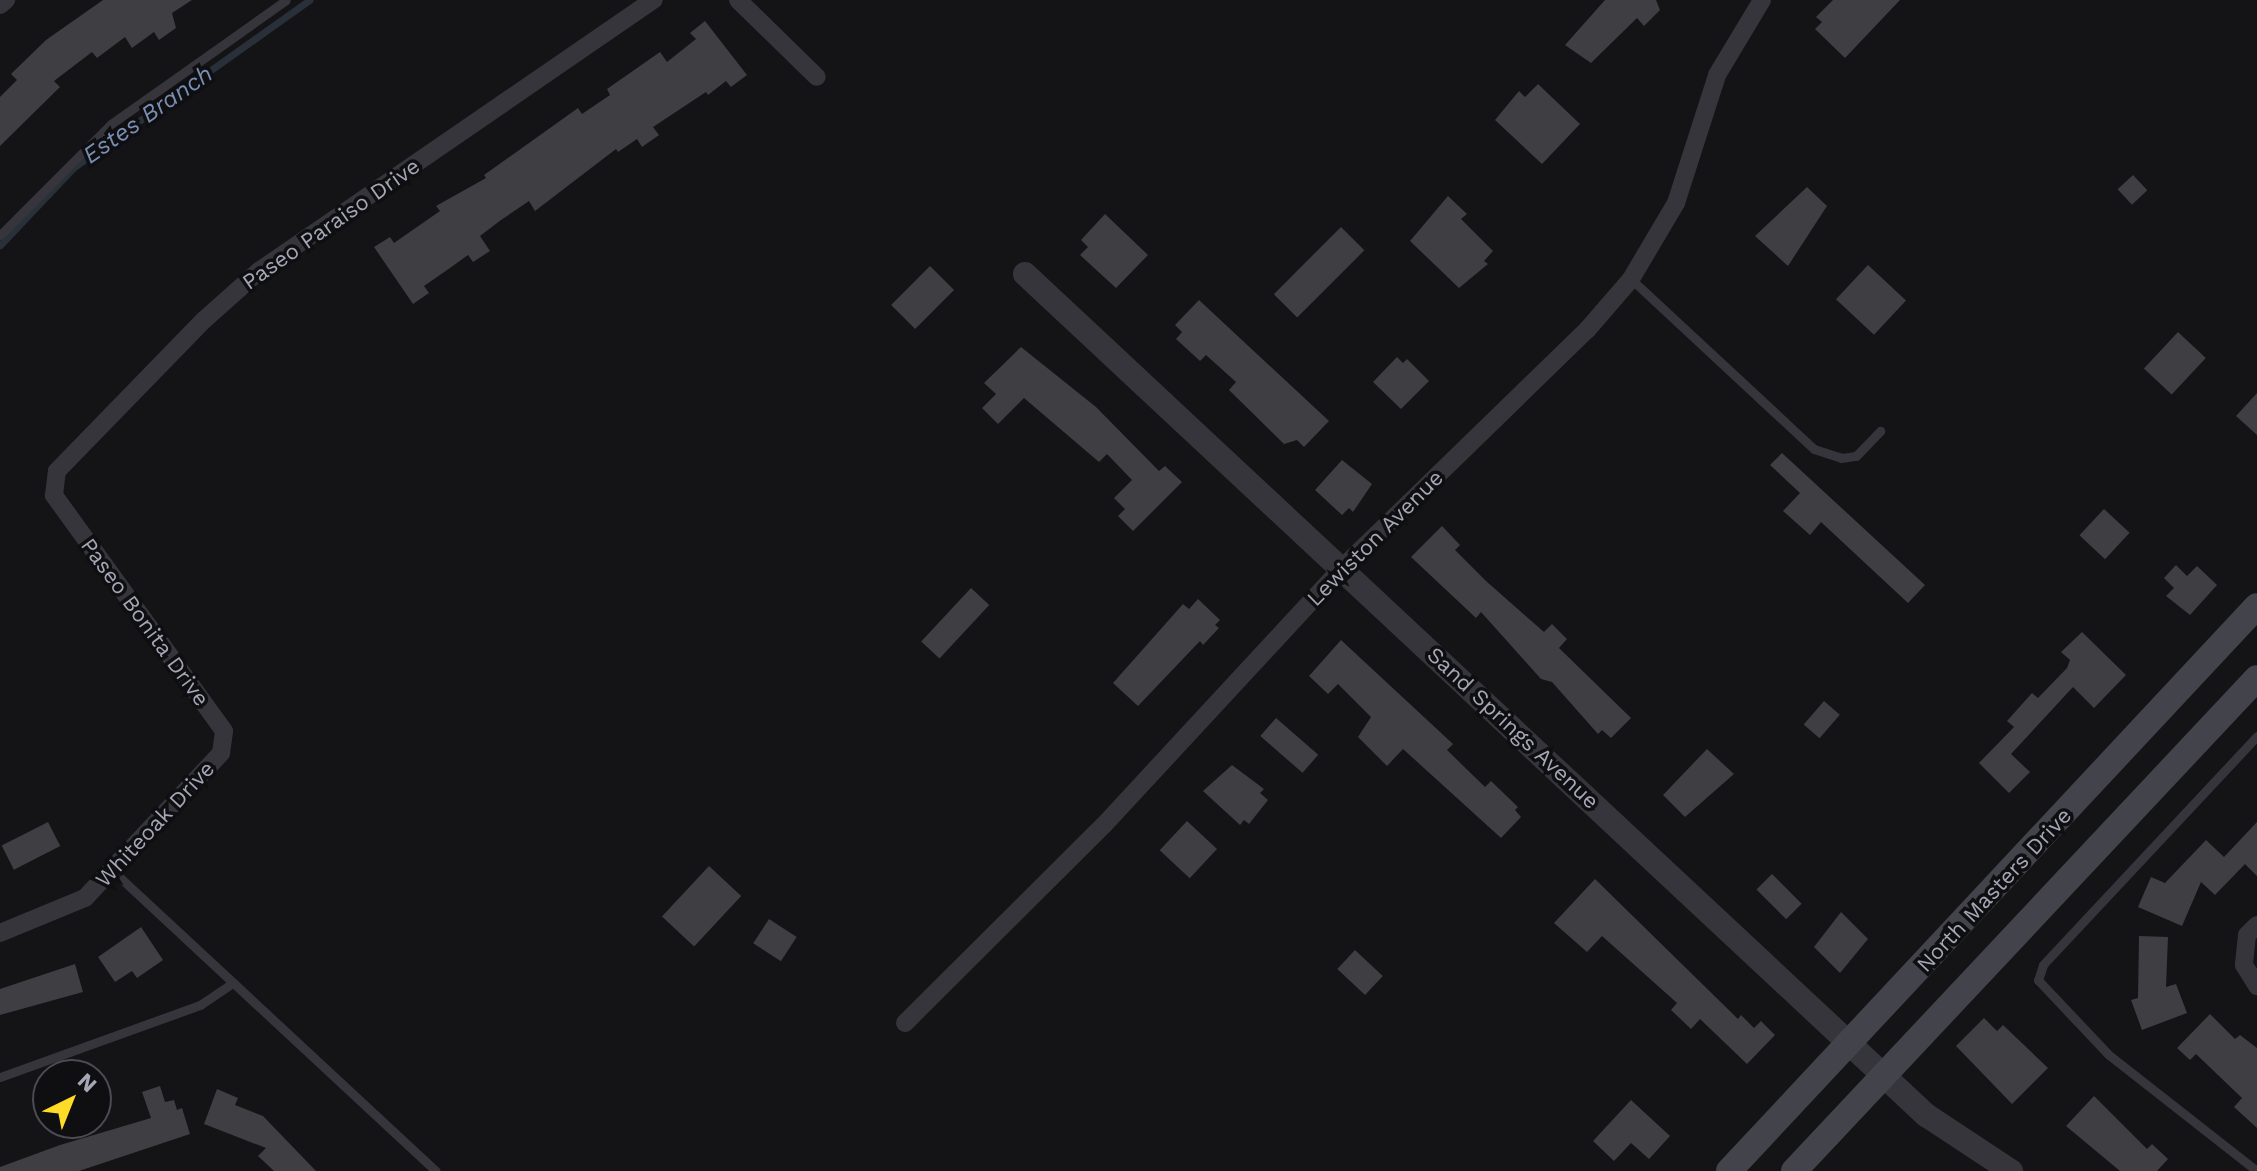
<!DOCTYPE html>
<style>
body{margin:0}
#map{position:relative;width:2257px;height:1171px;overflow:hidden;background:#141416;font-family:"Work Sans",sans-serif}
div>[style]{position:absolute}
[style*='--x']{left:calc(var(--x)*1px);top:calc(var(--y)*1px);width:calc(var(--w)*1px);rotate:calc(var(--a)*1deg)}
.stream>*{height:7px;margin:-3.5px;padding:0 3.5px;transform-origin:3.5px;border-radius:3.5px;background:#29303a}
.building>*{inset:0;background:#3e3e43;transform-origin:0 0}
.service>*{height:9px;margin:-4.5px;padding:0 4.5px;transform-origin:4.5px;border-radius:4.5px;background:#35353b}
.minor>*{height:18px;margin:-9px;padding:0 9px;transform-origin:9px;border-radius:9px;background:#35353b}
.tertiary>*{height:24px;margin:-12px;padding:0 12px;transform-origin:12px;border-radius:12px;background:#35353b}
.secondary>*{height:26px;margin:-13px;padding:0 13px;transform-origin:13px;border-radius:13px;background:#43434b}
span{translate:-50% -50%;white-space:nowrap;text-align:center;line-height:1.15;-webkit-text-stroke:7px #0f0f11;paint-order:stroke}
.street-label{font-size:22px;color:#a5a7b7}
.water-label{font-size:24px;color:#7a8eb4;font-style:italic}
.north{position:absolute;left:32px;top:1059px;width:80px;height:80px;box-sizing:border-box;background:#0f0f11;border:2px solid #4b4c53;border-radius:50%;rotate:43deg;font-size:22px;font-weight:700;line-height:32px;text-align:center;color:#a5a7b7}
.north::after{content:'';display:block;margin:auto;width:28px;height:36px;background:#fcdc26;clip-path:polygon(50% 0,100% 100%,50% 72%,0 100%)}
</style>
<div id="map">
<div class="stream">
<div style="--x:0;--y:245;--w:106;--a:-46.5"></div>
<div style="--x:73;--y:168;--w:290;--a:-35.4"></div>
</div>
<div class="building">
<div style="clip-path:polygon(103px 0,192px 0,172px 13px,176px 28px,159px 40px,154px 32px,132px 48px,125px 37px,97px 58px,92px 52px,54px 81px,60px 87px,0 146px,0 97px,17px 80px,11px 74px,46px 40px)"></div>
<div style="clip-path:polygon(1605px 0,1656px 0,1660px 10px,1644px 26px,1637px 18px,1591px 63px,1565px 45px)"></div>
<div style="clip-path:polygon(1833px 0,1900px 0,1845px 58px,1815px 29px,1822px 22px,1816px 17px)"></div>
<div style="clip-path:polygon(705px 21px,747px 75px,731px 87px,726px 81px,708px 95px,706px 92px,653px 127px,659px 135px,642px 147px,637px 139px,618px 152px,616px 149px,535px 211px,529px 201px,501px 220px,480px 236px,490px 251px,473px 262px,468px 255px,450px 268px,424px 286px,429px 293px,413px 304px,374px 247px,390px 237px,394px 243px,440px 211px,436px 206px,486px 178px,484px 175px,578px 108px,582px 114px,610px 95px,607px 89px,660px 52px,667px 62px,696px 39px,690px 33px)"></div>
<div style="clip-path:polygon(1538px 84px,1580px 124px,1542px 164px,1495px 120px,1519px 91px,1525px 97px)"></div>
<div style="left:2133px;top:175px;width:21px;height:21px;rotate:47deg"></div>
<div style="clip-path:polygon(1807px 187px,1827px 206px,1788px 266px,1755px 236px)"></div>
<div style="clip-path:polygon(1448px 196px,1467px 214px,1461px 219px,1493px 251px,1484px 261px,1488px 264px,1459px 288px,1410px 241px)"></div>
<div style="clip-path:polygon(1105px 214px,1148px 255px,1116px 288px,1080px 255px,1088px 247px,1081px 240px)"></div>
<div style="left:1341px;top:227px;width:33px;height:95px;rotate:45deg"></div>
<div style="left:1868px;top:265px;width:52px;height:47px;rotate:43deg"></div>
<div style="left:930px;top:266px;width:34px;height:55px;rotate:45deg"></div>
<div style="clip-path:polygon(1199px 300px,1329px 421px,1304px 447px,1297px 440px,1284px 444px,1229px 390px,1236px 382px,1206px 355px,1200px 361px,1176px 339px,1182px 332px,1175px 325px)"></div>
<div style="left:2178px;top:332px;width:38px;height:50px;rotate:43deg"></div>
<div style="clip-path:polygon(1021px 347px,1096px 407px,1159px 471px,1165px 466px,1182px 482px,1133px 531px,1118px 516px,1125px 509px,1114px 498px,1132px 480px,1107px 454px,1099px 462px,1024px 398px,998px 424px,982px 408px,996px 394px,984px 383px)"></div>
<div style="clip-path:polygon(1397px 357px,1403px 363px,1407px 359px,1429px 381px,1401px 409px,1373px 382px)"></div>
<div style="clip-path:polygon(2257px 393px,2257px 435px,2236px 416px)"></div>
<div style="clip-path:polygon(1782px 453px,1925px 585px,1908px 603px,1821px 522px,1810px 535px,1783px 511px,1800px 493px,1770px 465px)"></div>
<div style="clip-path:polygon(1342px 460px,1372px 484px,1353px 512px,1349px 508px,1342px 515px,1315px 490px)"></div>
<div style="left:2104px;top:509px;width:35px;height:36px;rotate:43deg"></div>
<div style="clip-path:polygon(1442px 526px,1460px 545px,1455px 550px,1486px 581px,1544px 632px,1552px 624px,1567px 639px,1559px 648px,1631px 718px,1611px 738px,1602px 730px,1598px 734px,1552px 682px,1541px 679px,1481px 612px,1476px 618px,1411px 557px)"></div>
<div style="clip-path:polygon(2176px 565px,2187px 576px,2197px 566px,2217px 585px,2190px 615px,2166px 596px,2174px 588px,2164px 578px)"></div>
<div style="left:971px;top:588px;width:25px;height:73px;rotate:43deg"></div>
<div style="clip-path:polygon(1198px 599px,1220px 620px,1215px 625px,1219px 628px,1203px 645px,1200px 641px,1138px 706px,1113px 683px,1183px 604px,1189px 609px)"></div>
<div style="clip-path:polygon(2082px 632px,2126px 675px,2094px 708px,2073px 687px,2011px 754px,2030px 772px,2009px 793px,1979px 763px,2014px 727px,2007px 721px,2032px 693px,2038px 698px,2067px 668px,2070px 660px,2061px 652px)"></div>
<div style="clip-path:polygon(1341px 640px,1453px 744px,1447px 750px,1485px 787px,1491px 781px,1518px 807px,1515px 810px,1521px 817px,1501px 838px,1403px 749px,1387px 766px,1358px 737px,1371px 717px,1338px 684px,1328px 694px,1309px 676px)"></div>
<div style="left:1824px;top:701px;width:21px;height:31px;rotate:41deg"></div>
<div style="left:1276px;top:718px;width:56px;height:24px;rotate:41deg"></div>
<div style="clip-path:polygon(1707px 749px,1734px 774px,1685px 817px,1663px 795px)"></div>
<div style="clip-path:polygon(1232px 765px,1264px 789px,1260px 793px,1268px 800px,1249px 824px,1244px 820px,1240px 825px,1203px 791px)"></div>
<div style="left:1187px;top:821px;width:41px;height:40px;rotate:43deg"></div>
<div style="left:48px;top:822px;width:27px;height:52px;rotate:63deg"></div>
<div style="clip-path:polygon(2257px 822px,2257px 876px,2245px 864px,2215px 895px,2201px 882px,2182px 926px,2138px 907px,2151px 877px,2165px 883px,2206px 840px,2224px 857px)"></div>
<div style="left:709px;top:866px;width:44px;height:69px;rotate:43deg"></div>
<div style="left:1772px;top:874px;width:42px;height:22px;rotate:45deg"></div>
<div style="clip-path:polygon(1595px 879px,1738px 1019px,1741px 1015px,1754px 1028px,1761px 1021px,1775px 1035px,1747px 1064px,1700px 1019px,1691px 1029px,1671px 1010px,1677px 1003px,1602px 936px,1587px 952px,1554px 923px)"></div>
<div style="clip-path:polygon(1841px 912px,1868px 939px,1840px 973px,1814px 947px)"></div>
<div style="left:769px;top:919px;width:33px;height:29px;rotate:33deg"></div>
<div style="clip-path:polygon(141px 927px,163px 960px,137px 978px,132px 971px,115px 982px,98px 957px)"></div>
<div style="clip-path:polygon(2139px 936px,2168px 937px,2166px 987px,2176px 984px,2187px 1013px,2142px 1030px,2131px 1000px,2138px 998px)"></div>
<div style="left:1355px;top:950px;width:38px;height:26px;rotate:43deg"></div>
<div style="clip-path:polygon(75px 964px,83px 992px,0 1015px,0 989px)"></div>
<div style="clip-path:polygon(2210px 1014px,2235px 1039px,2240px 1035px,2257px 1048px,2257px 1128px,2234px 1107px,2242px 1098px,2196px 1054px,2190px 1060px,2177px 1048px)"></div>
<div style="clip-path:polygon(1984px 1018px,1997px 1031px,2003px 1025px,2048px 1068px,2012px 1104px,1956px 1046px)"></div>
<div style="clip-path:polygon(160px 1086px,165px 1102px,174px 1100px,177px 1110px,182px 1108px,190px 1134px,79px 1171px,0 1171px,0 1167px,60px 1145px,151px 1118px,142px 1092px)"></div>
<div style="clip-path:polygon(217px 1089px,238px 1098px,235px 1105px,263px 1116px,316px 1171px,274px 1171px,258px 1156px,266px 1148px,204px 1124px)"></div>
<div style="clip-path:polygon(2094px 1096px,2147px 1149px,2152px 1144px,2168px 1159px,2157px 1171px,2120px 1171px,2066px 1126px)"></div>
<div style="clip-path:polygon(1631px 1100px,1670px 1136px,1649px 1159px,1631px 1143px,1614px 1161px,1593px 1141px)"></div>
</div>
<div class="service">
<div style="--x:0;--y:235;--w:157;--a:-45"></div>
<div style="--x:111;--y:124;--w:214;--a:-35.3"></div>
<div style="--x:1631;--y:279;--w:250;--a:42.9"></div>
<div style="--x:1814;--y:449;--w:28;--a:18"></div>
<div style="--x:1841;--y:458;--w:15;--a:-8"></div>
<div style="--x:1856;--y:456;--w:35;--a:-46"></div>
<div style="--x:2257;--y:736;--w:313;--a:133.1"></div>
<div style="--x:2043;--y:965;--w:16;--a:108"></div>
<div style="--x:2038;--y:980;--w:103;--a:46.6"></div>
<div style="--x:2109;--y:1055;--w:188;--a:38.1"></div>
<div style="--x:114;--y:872;--w:439;--a:42.9"></div>
<div style="--x:0;--y:1077;--w:213;--a:-19.8"></div>
<div style="--x:200;--y:1005;--w:40;--a:-34"></div>
</div>
<div class="minor">
<div style="--x:738;--y:0;--w:110;--a:44.3"></div>
<div style="--x:0;--y:5;--w:8;--a:-40"></div>
<div style="--x:2257;--y:925;--w:14;--a:135"></div>
<div style="--x:2247;--y:935;--w:30;--a:96"></div>
<div style="--x:2244;--y:965;--w:25;--a:58"></div>
<div style="--x:0;--y:933;--w:92;--a:-22.4"></div>
<div style="--x:85;--y:898;--w:199;--a:-46.8"></div>
<div style="--x:221;--y:753;--w:22;--a:-82"></div>
<div style="--x:224;--y:731;--w:291;--a:-125.8"></div>
<div style="--x:54;--y:495;--w:24;--a:-83"></div>
<div style="--x:57;--y:471;--w:211;--a:-45.8"></div>
<div style="--x:204;--y:320;--w:74;--a:-41.7"></div>
<div style="--x:259;--y:271;--w:479;--a:-34.5"></div>
<div style="--x:905;--y:1023;--w:279;--a:-44.9"></div>
<div style="--x:1103;--y:826;--w:350;--a:-47.2"></div>
<div style="--x:1341;--y:569;--w:343;--a:-44.2"></div>
<div style="--x:1587;--y:330;--w:67;--a:-49.2"></div>
<div style="--x:1631;--y:279;--w:88;--a:-59.4"></div>
<div style="--x:1676;--y:203;--w:134;--a:-72.2"></div>
<div style="--x:1717;--y:75;--w:87;--a:-59"></div>
</div>
<div class="tertiary">
<div style="--x:1025;--y:274;--w:1233;--a:43.03"></div>
<div style="--x:1926;--y:1115;--w:102;--a:33.4"></div>
</div>
<div class="secondary">
<div style="--x:1729;--y:1171;--w:773;--a:-46.94"></div>
<div style="--x:1794;--y:1171;--w:676;--a:-46.8"></div>
</div>
<div class="street-label">
<span style="left:331px;top:224px;rotate:-35deg">Paseo Paraiso Drive</span>
<span style="left:1375px;top:538px;rotate:-45deg">Lewiston Avenue</span>
<span style="left:145px;top:622px;rotate:54deg">Paseo Bonita Drive</span>
<span style="left:1513px;top:728px;rotate:43deg">Sand Springs Avenue</span>
<span style="left:155px;top:824px;rotate:-47deg">Whiteoak Drive</span>
<span style="left:1994px;top:890px;rotate:-47deg">North Masters Drive</span>
</div>
<div class="water-label">
<span style="left:148px;top:115px;rotate:-35deg">Estes Branch</span>
</div>
<div class="north">N</div>
</div>
